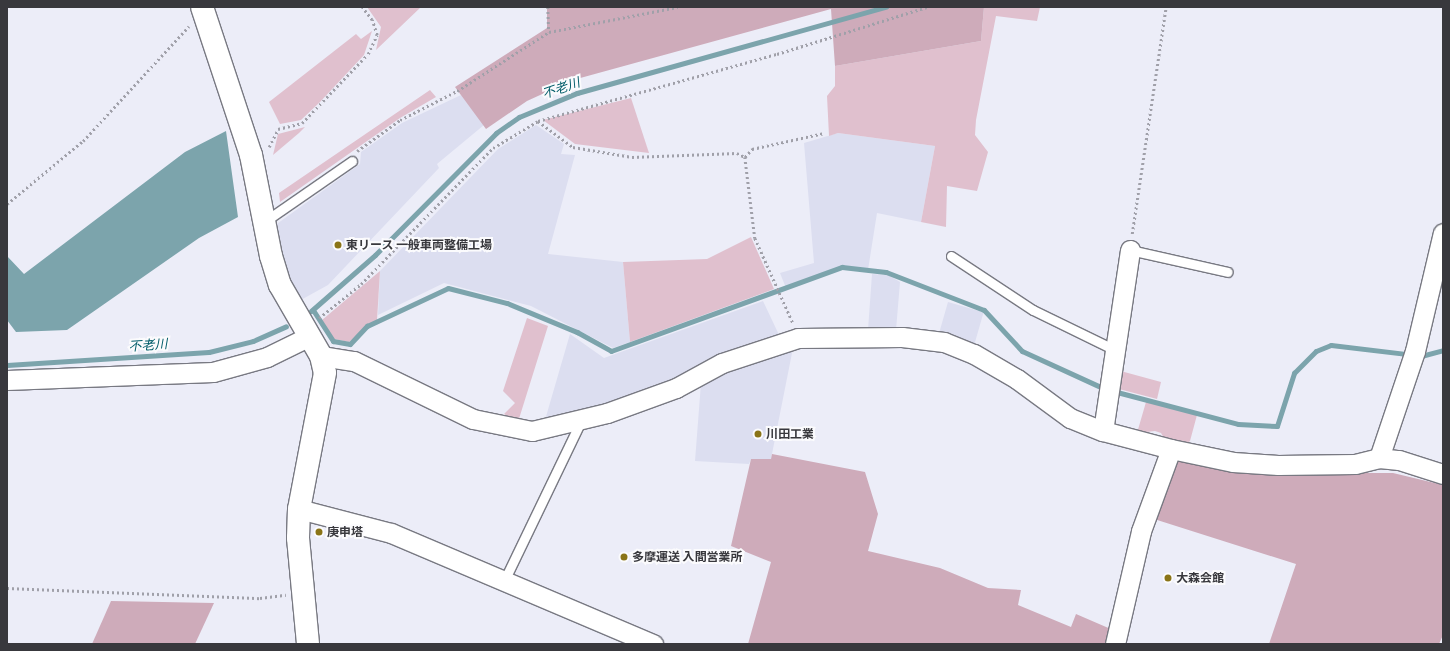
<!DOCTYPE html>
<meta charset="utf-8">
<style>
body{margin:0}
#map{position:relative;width:1450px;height:651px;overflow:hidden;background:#ecedf8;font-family:"Exo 2","Noto Sans JP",sans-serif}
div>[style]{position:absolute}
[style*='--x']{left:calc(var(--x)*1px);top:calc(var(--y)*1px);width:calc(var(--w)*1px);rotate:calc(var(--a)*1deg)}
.built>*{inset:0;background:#dcdef0;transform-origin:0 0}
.green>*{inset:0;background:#e0c0ce}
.forest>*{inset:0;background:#ceabba}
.water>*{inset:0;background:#7ca4ac}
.stream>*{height:5px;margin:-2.5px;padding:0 2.5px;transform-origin:2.5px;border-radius:2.5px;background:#7ca4ac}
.path>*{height:2.5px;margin-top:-1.25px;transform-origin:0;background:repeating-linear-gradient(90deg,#a0a0a9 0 2px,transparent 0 5px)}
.roads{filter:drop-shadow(1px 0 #787982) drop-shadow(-1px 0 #787982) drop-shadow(0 1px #787982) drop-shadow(0 -1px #787982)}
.lane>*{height:9px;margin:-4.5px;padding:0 4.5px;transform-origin:4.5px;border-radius:4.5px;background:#fff}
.street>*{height:19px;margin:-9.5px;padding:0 9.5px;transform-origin:9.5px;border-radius:9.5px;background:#fff}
.secondary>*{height:22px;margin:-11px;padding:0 11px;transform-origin:11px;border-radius:11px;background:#fff}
.dots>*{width:11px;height:11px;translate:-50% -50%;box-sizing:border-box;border:2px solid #fbfbfd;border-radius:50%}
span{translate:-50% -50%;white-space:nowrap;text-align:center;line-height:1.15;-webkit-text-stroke:4px #fbfbfd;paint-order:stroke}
.poi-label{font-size:12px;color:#38383d;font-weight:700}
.left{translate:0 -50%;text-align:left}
.water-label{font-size:13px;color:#015c69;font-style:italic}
.frame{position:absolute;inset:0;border:8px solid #38383d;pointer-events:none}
</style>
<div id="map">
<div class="built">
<div style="clip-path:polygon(461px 95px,484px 125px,437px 164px,439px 168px,328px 285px,299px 301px,287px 276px,274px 226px,360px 164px,361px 152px,402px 123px)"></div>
<div style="clip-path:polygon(536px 125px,564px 144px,561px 154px,575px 155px,548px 254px,623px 262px,630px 342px,613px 348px,531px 306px,444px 283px,378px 315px,380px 271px,498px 149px)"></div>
<div style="clip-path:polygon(838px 133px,935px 146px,921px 222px,877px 213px,868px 270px,841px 266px,786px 288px,780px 273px,814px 263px,804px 143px)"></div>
<div style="clip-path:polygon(872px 274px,888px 275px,900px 282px,896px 330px,868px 330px)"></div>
<div style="clip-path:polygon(763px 301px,780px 337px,669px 386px,545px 420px,570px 334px,604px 358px)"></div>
<div style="left:948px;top:302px;width:37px;height:34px;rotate:16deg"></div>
<div style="clip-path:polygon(793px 348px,771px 459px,751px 459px,749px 464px,695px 461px,701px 383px)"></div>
</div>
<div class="green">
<div style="clip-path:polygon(367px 7px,421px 7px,376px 50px,381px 27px)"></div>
<div style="clip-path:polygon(984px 7px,1040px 7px,1037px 21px,996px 16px,976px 120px,975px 135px,988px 152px,977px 191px,947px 186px,946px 227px,921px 222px,935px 146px,838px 133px,829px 136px,827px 96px,835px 86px,835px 66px,981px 41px)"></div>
<div style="clip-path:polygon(372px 31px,364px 55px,320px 102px,301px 120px,280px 124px,269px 102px,356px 34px,361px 39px)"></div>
<div style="clip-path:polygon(430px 90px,436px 97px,400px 118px,280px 202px,279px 193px)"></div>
<div style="clip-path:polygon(631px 98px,649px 153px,575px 144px,543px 120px)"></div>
<div style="clip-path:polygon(305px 127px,299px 133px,273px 155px,278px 134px)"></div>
<div style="clip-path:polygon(751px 237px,774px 289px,630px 342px,623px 262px,707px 259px)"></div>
<div style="clip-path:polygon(380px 271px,377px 320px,349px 342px,334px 339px,322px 320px)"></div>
<div style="clip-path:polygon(527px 318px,548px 326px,518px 422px,504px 414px,515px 403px,503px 391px)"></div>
<div style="clip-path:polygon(1117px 370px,1161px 382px,1157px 399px,1119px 389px)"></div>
<div style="clip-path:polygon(1146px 402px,1197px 415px,1190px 441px,1184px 445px,1165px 440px,1161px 433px,1155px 431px,1137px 433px)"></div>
</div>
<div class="forest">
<div style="clip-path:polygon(547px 7px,984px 7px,981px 41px,835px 66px,831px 9px,573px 80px,527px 101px,486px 129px,455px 87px,547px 28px)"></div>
<div style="clip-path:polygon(772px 454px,865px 472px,878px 514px,868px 551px,940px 568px,988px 588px,1021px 590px,1018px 605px,1071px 627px,1076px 614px,1113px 630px,1109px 644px,748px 644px,771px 562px,731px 546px,751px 459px,771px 459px)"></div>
<div style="clip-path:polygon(1182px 457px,1274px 473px,1393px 473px,1443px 485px,1443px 635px,1439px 644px,1269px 644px,1296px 564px,1154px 519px,1173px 463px)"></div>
<div style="clip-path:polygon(111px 601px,214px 603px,195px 644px,92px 644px)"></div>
</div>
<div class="water">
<div style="clip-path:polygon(226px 131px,238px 217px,199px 238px,67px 330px,16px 332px,7px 320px,7px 256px,24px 274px,185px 152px)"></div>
</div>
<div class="stream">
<div style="--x:313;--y:310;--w:37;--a:57"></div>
<div style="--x:333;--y:341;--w:17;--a:10"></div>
<div style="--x:350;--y:344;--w:25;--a:-47"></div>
<div style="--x:367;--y:326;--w:89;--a:-25.1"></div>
<div style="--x:448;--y:288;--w:61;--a:14.3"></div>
<div style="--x:507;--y:303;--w:76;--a:22.5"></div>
<div style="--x:577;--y:332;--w:39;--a:29"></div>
<div style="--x:611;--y:351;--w:246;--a:-20"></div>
<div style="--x:842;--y:267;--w:44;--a:6.5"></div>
<div style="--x:886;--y:272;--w:105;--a:21.2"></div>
<div style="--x:984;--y:310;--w:56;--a:47.2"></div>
<div style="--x:1022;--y:351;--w:91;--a:24.6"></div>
<div style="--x:311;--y:311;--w:85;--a:-41.2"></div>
<div style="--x:375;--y:255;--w:172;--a:-45.2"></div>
<div style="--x:496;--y:133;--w:28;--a:-35"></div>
<div style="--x:519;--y:117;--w:63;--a:-22.5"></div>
<div style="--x:577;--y:93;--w:321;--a:-15.6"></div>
<div style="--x:1421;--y:356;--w:23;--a:-15"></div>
<div style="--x:7;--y:365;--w:202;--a:-3.7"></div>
<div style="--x:209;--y:352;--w:45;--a:-14"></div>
<div style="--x:253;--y:341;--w:36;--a:-24"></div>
<div style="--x:1113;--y:391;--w:129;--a:14.8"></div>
<div style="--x:1238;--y:424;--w:39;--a:3"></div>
<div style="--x:1277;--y:426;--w:56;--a:-72.2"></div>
<div style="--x:1294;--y:373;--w:31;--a:-45"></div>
<div style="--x:1316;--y:351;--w:16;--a:-22"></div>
<div style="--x:1331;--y:345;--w:77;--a:6.8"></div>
</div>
<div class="path">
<div style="--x:548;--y:7;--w:25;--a:88"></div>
<div style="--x:538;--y:121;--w:44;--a:36.6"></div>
<div style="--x:573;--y:147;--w:60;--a:9.6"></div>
<div style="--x:632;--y:157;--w:105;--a:-2.2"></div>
<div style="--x:737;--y:153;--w:9;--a:27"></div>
<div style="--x:745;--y:157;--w:82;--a:83"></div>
<div style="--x:755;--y:238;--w:93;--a:65.9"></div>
<div style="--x:269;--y:147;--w:20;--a:-63"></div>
<div style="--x:278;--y:129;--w:25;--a:-14"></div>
<div style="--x:302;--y:123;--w:95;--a:-46.3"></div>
<div style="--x:368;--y:54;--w:21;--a:-65"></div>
<div style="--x:377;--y:35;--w:16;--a:-108"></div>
<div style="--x:372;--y:20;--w:16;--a:-128"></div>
<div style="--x:357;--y:151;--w:53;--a:-35.8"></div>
<div style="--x:400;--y:120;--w:64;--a:-27"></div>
<div style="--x:457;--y:91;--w:109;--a:-32.7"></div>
<div style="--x:549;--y:32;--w:131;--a:-11"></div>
<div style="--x:745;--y:157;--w:11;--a:-49"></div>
<div style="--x:752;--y:149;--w:74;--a:-12.5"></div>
<div style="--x:7;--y:204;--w:99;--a:-39.7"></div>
<div style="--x:83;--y:141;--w:156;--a:-47.3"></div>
<div style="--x:1132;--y:234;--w:230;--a:-81.5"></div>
<div style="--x:319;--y:318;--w:54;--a:-39"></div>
<div style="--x:361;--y:284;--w:190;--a:-45.9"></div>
<div style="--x:493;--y:148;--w:52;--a:-31"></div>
<div style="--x:538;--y:121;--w:248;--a:-15.7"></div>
<div style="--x:777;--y:54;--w:157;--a:-17.4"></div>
<div style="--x:7;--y:588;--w:253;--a:2.3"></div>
<div style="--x:260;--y:598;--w:26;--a:-7"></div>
</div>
<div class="roads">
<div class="lane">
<div style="--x:264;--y:222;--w:107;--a:-34.7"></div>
<div style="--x:1130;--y:250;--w:100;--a:12.7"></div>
<div style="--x:951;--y:256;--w:98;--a:33.4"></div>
<div style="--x:1033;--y:310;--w:91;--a:26"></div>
<div style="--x:504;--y:581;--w:178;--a:-64.3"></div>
</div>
<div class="street">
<div style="--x:321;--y:356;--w:33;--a:9"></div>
<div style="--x:354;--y:361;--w:132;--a:26"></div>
<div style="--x:473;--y:419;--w:60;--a:11.5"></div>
<div style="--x:532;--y:431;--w:77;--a:-13.5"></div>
<div style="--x:607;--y:413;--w:73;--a:-19.9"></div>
<div style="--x:676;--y:388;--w:52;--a:-28.5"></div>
<div style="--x:722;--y:363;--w:80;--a:-18.2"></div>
<div style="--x:798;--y:338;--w:104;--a:-0.6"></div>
<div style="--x:902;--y:337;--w:42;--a:6.8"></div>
<div style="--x:944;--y:342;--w:32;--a:22"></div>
<div style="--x:974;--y:354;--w:50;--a:30.2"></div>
<div style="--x:1017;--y:379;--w:66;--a:36.3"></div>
<div style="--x:1070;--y:418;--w:35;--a:22"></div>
<div style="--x:1103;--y:431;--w:70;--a:14.8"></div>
<div style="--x:1171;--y:449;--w:63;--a:11.8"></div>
<div style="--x:1233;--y:462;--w:45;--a:3.8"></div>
<div style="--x:1278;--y:465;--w:77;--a:-0.7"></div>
<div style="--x:1355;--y:464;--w:25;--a:-14"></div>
<div style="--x:1379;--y:458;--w:20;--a:6"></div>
<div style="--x:1399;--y:460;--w:46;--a:17.7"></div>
<div style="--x:7;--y:380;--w:206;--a:-2.2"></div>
<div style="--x:213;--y:372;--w:56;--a:-15.5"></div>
<div style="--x:267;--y:357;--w:46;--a:-26"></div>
<div style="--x:1103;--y:431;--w:183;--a:-81.5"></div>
<div style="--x:1379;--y:458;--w:113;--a:-71.4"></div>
<div style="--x:1415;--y:351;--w:121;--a:-76.7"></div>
<div style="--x:299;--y:509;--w:95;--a:14.6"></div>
<div style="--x:391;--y:533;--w:285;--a:23"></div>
<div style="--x:1115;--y:644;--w:116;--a:-77"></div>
<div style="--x:1141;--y:531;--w:87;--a:-69.9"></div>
</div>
<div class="secondary">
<div style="--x:202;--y:7;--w:156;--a:71.7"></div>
<div style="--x:251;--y:155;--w:103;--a:78.8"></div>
<div style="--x:271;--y:256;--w:30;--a:73"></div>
<div style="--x:280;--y:285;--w:82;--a:60"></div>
<div style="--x:321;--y:356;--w:17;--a:77"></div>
<div style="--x:325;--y:373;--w:138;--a:100.8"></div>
<div style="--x:299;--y:509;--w:29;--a:92"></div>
<div style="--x:298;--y:538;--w:106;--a:84.6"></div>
</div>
</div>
<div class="dots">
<div style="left:338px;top:245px;background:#8a7417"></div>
<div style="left:758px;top:434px;background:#8a7417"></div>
<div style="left:319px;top:532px;background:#8a7417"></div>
<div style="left:624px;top:557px;background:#8a7417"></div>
<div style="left:1168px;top:578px;background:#8a7417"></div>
</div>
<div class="poi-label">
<span class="left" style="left:346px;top:245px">東リース 一般車両整備工場</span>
<span class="left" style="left:766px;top:434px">川田工業</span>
<span class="left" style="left:327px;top:532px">庚申塔</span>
<span class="left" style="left:632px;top:557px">多摩運送 入間営業所</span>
<span class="left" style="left:1176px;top:578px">大森会館</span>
</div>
<div class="water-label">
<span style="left:561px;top:88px;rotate:-19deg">不老川</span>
<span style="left:148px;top:345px;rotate:-4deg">不老川</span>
</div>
<div class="frame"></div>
</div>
